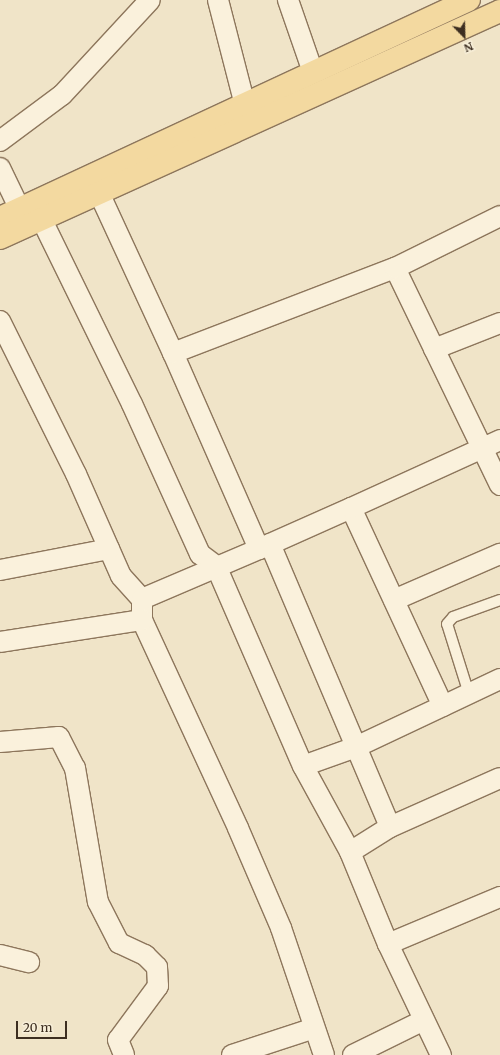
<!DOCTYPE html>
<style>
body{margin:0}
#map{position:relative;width:500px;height:1055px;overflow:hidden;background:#f0e4c8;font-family:Merriweather,serif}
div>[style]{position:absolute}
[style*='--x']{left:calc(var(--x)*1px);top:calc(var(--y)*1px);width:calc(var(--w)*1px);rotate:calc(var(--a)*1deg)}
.roads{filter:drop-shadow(1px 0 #8d765c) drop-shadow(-1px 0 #8d765c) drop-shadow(0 1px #8d765c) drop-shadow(0 -1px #8d765c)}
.service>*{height:10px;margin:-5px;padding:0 5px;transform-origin:5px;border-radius:5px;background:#faf1dc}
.minor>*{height:20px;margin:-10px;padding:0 10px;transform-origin:10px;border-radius:10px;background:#faf1dc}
.primary>*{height:22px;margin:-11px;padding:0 11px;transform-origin:11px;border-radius:11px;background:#f3d9a0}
span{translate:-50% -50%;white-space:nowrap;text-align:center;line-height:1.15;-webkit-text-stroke:3px #f7eed8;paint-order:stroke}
.north{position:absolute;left:444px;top:16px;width:40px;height:40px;-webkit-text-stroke:3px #f7eed8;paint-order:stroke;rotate:157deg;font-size:11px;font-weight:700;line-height:16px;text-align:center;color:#3d2e20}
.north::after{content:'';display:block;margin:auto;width:14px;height:18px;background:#3d2e20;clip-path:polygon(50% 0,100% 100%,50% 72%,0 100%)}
.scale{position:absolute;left:16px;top:1021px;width:51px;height:18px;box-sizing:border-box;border:2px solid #3d2e20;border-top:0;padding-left:5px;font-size:12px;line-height:14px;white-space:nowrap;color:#3d2e20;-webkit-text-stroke:3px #f7eed8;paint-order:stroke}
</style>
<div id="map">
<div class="roads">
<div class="service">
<div style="--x:469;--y:694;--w:73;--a:-107.4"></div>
<div style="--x:447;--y:624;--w:9;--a:-49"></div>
<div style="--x:453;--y:617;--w:50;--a:-19.9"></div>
</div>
<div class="minor">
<div style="--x:218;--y:0;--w:108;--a:75.6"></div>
<div style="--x:288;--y:0;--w:76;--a:70.9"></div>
<div style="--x:0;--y:141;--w:77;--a:-36.6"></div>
<div style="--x:62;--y:95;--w:129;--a:-47.2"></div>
<div style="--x:0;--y:168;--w:62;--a:64.3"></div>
<div style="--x:100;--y:195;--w:174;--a:65.2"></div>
<div style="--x:173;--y:353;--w:214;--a:66.3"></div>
<div style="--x:259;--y:549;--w:101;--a:-24"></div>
<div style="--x:351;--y:508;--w:218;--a:65.1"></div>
<div style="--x:443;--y:706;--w:96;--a:154.8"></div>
<div style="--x:356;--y:747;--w:56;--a:160.3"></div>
<div style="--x:35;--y:206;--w:220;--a:63.9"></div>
<div style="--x:132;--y:404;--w:165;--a:65.6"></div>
<div style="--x:200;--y:554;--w:20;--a:37"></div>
<div style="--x:216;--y:566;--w:218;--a:66.5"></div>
<div style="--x:303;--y:766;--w:98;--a:61.3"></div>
<div style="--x:350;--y:852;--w:100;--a:67.6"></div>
<div style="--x:388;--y:944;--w:123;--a:64.5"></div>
<div style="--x:395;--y:268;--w:241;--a:64.2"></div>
<div style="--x:0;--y:321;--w:171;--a:63.6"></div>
<div style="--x:76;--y:474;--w:111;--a:66.2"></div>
<div style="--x:121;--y:576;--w:31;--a:48"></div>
<div style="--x:142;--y:599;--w:21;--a:90"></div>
<div style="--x:142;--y:620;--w:229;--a:65.2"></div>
<div style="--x:238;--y:828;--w:109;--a:66.7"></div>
<div style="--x:281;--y:928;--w:134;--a:71.3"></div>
<div style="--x:434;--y:349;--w:71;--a:-21.5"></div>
<div style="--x:173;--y:353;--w:238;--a:-21"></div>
<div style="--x:395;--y:268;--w:117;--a:-26.3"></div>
<div style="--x:351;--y:508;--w:164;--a:-24.5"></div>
<div style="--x:270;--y:544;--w:307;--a:67"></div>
<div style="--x:390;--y:827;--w:47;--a:148"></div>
<div style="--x:0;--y:570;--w:111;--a:-10.9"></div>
<div style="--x:142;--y:599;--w:127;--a:-23.1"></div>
<div style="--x:394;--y:600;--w:116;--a:-23.5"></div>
<div style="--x:0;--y:642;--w:144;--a:-8.8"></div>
<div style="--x:443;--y:706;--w:63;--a:-25.3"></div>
<div style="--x:0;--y:742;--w:59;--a:-4.8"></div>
<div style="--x:59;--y:737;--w:35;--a:63"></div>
<div style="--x:75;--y:768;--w:136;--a:80.3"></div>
<div style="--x:98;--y:902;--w:46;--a:62.9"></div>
<div style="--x:119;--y:943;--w:29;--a:25"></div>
<div style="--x:145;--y:955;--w:17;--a:45"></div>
<div style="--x:157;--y:967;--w:19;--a:87"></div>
<div style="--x:158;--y:986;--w:67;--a:126.5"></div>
<div style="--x:118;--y:1040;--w:16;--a:68"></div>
<div style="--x:390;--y:827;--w:120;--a:-24"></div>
<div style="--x:388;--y:944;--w:121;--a:-22.8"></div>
<div style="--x:0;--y:955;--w:30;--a:14"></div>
<div style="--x:232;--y:1055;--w:86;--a:-18.2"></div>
<div style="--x:353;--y:1055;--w:79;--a:-26.2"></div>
</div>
<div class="primary">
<div style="--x:0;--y:218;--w:517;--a:-24.93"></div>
<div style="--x:0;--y:238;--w:549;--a:-24.42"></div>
</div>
</div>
<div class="north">N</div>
<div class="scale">20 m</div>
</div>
